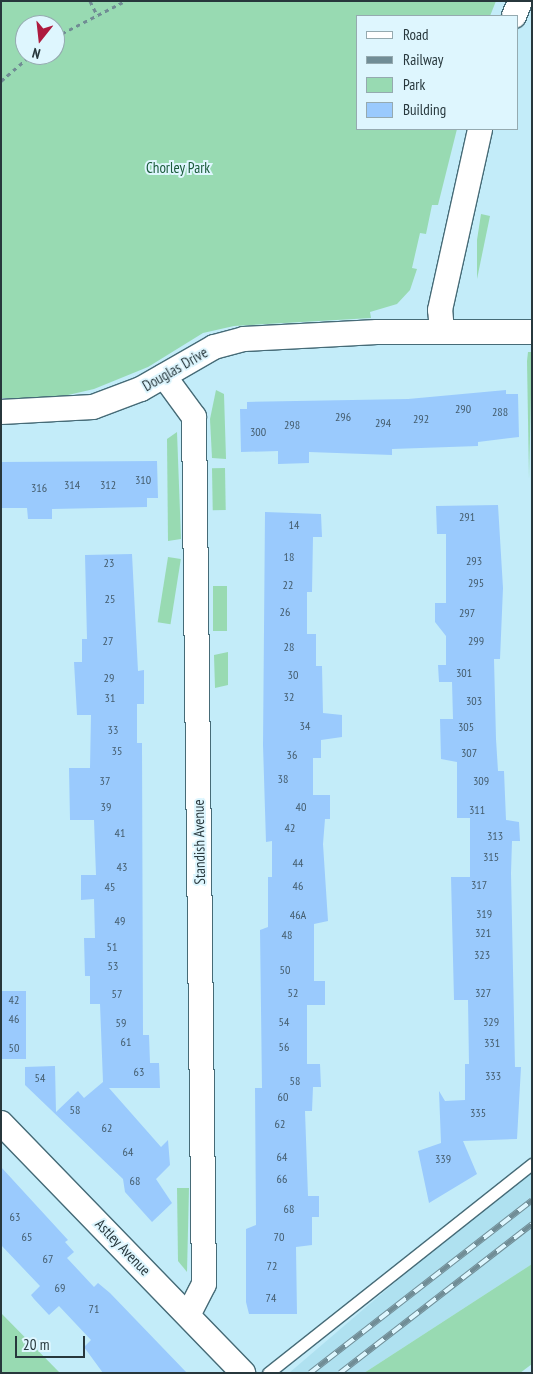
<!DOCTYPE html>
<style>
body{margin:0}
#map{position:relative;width:533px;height:1374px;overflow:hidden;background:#c3ecf9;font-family:"PT Sans Narrow",sans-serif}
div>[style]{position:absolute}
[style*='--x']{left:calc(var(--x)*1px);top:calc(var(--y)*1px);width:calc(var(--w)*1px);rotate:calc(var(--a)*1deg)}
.built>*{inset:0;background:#afe1f0}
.green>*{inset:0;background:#98dab2;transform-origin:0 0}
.building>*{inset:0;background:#9acafd;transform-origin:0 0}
.path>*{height:3px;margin-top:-1.5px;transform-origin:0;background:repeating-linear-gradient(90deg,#708c94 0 4px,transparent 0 8px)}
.roads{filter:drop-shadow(1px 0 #466b77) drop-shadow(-1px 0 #466b77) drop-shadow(0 1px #466b77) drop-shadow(0 -1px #466b77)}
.lane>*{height:11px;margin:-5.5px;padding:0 5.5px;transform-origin:5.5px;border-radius:5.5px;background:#fff}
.street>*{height:24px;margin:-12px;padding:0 12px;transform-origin:12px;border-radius:12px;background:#fff}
.rail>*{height:5.5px;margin-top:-2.75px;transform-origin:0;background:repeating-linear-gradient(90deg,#def6fe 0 11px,#718d96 0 22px);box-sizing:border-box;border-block:1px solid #718d96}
span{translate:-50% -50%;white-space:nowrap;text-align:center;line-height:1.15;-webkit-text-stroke:4px #def6fe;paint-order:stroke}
.number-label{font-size:12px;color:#445c6c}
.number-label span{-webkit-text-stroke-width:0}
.park-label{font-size:15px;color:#1a5a3a}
.street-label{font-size:15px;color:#27373c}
.frame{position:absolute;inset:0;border:2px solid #27373c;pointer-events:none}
.legend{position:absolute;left:356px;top:15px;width:162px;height:115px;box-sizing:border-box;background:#def6fe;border:1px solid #95aab0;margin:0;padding:6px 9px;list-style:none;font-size:15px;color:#27373c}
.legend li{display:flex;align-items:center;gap:10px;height:25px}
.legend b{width:25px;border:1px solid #95aab0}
.north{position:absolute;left:15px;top:15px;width:50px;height:50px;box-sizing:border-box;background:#def6fe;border:1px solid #95aab0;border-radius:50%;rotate:196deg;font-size:14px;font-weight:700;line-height:20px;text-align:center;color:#27373c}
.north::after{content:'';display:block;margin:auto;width:18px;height:22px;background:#ae1a3e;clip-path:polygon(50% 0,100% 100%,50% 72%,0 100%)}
.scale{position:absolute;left:15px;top:1336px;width:70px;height:22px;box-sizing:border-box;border:2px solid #27373c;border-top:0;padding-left:6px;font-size:15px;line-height:18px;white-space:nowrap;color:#27373c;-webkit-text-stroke:4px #def6fe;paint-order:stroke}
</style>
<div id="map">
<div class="built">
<div style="clip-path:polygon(532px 1165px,532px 1264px,364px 1373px,289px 1373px)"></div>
</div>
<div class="green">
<div style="clip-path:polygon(evenodd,1px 1px,496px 1px,490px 16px,357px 16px,357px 129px,457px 129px,438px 205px,432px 205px,426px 234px,420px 233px,412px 268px,417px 269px,410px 290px,397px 304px,370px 312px,371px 318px,234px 326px,203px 333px,148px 367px,94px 389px,55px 398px,1px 398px,1px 1px,25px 25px,55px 25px,55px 55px,25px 55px,25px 25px)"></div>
<div style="clip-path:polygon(481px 214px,490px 216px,477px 279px,477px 240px)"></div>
<div style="clip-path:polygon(528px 352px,532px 352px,529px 479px,527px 361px)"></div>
<div style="clip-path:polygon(216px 390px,224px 394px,226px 459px,212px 458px,210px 419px)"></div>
<div style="clip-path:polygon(177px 432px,181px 539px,168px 541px,167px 439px)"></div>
<div style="left:225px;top:468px;width:42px;height:13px;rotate:89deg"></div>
<div style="left:168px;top:557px;width:13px;height:66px;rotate:9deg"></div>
<div style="left:227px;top:586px;width:45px;height:14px;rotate:90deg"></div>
<div style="clip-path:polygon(228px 652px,228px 685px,215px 688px,214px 655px)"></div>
<div style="clip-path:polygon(177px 1188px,189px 1188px,187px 1272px,178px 1261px)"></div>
<div style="clip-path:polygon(532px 1264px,532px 1364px,520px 1373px,364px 1373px)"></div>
<div style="clip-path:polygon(1px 1313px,60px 1373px,1px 1373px)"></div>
</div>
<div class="building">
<div style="clip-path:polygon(506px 390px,506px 394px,518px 394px,519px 437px,478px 442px,478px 446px,392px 449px,392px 455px,309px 452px,309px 463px,278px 464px,278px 451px,241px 452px,240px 409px,247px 409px,247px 402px,408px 399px)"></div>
<div style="clip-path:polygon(157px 461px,158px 498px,147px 498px,147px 507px,52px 509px,52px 519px,28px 519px,27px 508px,1px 508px,1px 462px)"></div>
<div style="clip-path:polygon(498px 505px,503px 588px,500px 659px,494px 659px,496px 739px,498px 771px,504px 771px,506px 820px,519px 822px,520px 841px,512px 841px,511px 873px,515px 1067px,521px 1067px,517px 1139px,463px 1141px,477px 1174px,429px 1203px,418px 1151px,441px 1143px,439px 1091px,445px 1101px,465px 1100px,465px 1064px,469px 1064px,468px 1000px,454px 1000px,451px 877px,470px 877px,470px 818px,457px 818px,457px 762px,441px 759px,440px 719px,453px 719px,452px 682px,439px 682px,438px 665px,446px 665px,446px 636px,435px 622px,435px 603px,446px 603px,446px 534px,437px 534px,436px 506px)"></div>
<div style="clip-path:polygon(265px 512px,321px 514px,322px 537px,313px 537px,312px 592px,307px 592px,307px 634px,316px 634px,316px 666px,322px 666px,323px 713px,342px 715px,342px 737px,321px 740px,321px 758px,313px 758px,313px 795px,330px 795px,330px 819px,325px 819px,323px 844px,328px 921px,314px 924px,314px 981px,325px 981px,325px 1005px,307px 1005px,307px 1064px,320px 1064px,321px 1087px,313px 1087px,312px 1111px,305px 1111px,308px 1196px,319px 1196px,319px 1217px,312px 1217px,312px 1245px,296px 1247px,297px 1314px,249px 1314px,246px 1302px,246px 1229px,256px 1225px,255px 1088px,262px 1088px,260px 930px,268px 927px,268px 877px,272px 877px,272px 841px,266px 842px,263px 745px)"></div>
<div style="clip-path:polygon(132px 554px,138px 671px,144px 670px,144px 704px,137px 704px,137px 743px,142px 743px,143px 1035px,149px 1035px,150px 1063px,159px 1063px,160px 1088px,109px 1088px,161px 1147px,168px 1140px,170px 1165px,156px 1179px,172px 1203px,152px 1222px,125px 1192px,123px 1179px,25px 1085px,25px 1067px,55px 1066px,56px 1112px,78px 1091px,84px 1098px,103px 1082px,100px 1004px,90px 1004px,90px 976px,85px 976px,84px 938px,95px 938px,94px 899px,81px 900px,81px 875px,96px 875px,94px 820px,70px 820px,69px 768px,90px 768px,91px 715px,77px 715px,74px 662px,82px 662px,82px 639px,87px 639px,85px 555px)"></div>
<div style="left:1px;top:991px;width:25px;height:68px"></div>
<div style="clip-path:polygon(1px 1167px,68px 1240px,65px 1242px,74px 1252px,67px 1258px,94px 1287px,98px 1283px,110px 1293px,187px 1373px,103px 1373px,84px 1347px,91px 1340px,59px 1306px,49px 1315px,34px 1299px,31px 1295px,40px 1286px,1px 1245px)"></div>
</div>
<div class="path">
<div style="--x:90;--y:1;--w:16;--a:63"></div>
<div style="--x:55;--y:37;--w:79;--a:-27.2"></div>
<div style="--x:1;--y:81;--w:40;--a:-41"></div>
</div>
<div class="roads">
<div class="lane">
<div style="--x:268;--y:1373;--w:337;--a:-38.4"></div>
</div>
<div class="street">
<div style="--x:514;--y:16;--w:16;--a:-68"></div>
<div style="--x:442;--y:331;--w:21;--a:-95"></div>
<div style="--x:440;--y:310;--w:185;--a:-77.5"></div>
<div style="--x:164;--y:376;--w:51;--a:53.8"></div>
<div style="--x:194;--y:417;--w:867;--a:89.34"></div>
<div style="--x:204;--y:1284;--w:33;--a:117"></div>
<div style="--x:1;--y:412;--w:92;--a:-3.1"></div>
<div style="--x:93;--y:407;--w:51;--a:-20.6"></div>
<div style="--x:141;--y:389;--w:84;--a:-29.9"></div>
<div style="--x:214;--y:347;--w:31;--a:-15"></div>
<div style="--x:244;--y:339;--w:133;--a:-3"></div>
<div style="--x:377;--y:332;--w:155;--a:0"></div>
<div style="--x:1;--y:1123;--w:348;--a:45.9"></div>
</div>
</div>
<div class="rail">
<div style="--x:310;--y:1373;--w:281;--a:-37.9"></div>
<div style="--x:340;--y:1373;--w:243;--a:-37.8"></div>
</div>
<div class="number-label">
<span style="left:463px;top:409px">290</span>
<span style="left:500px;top:412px">288</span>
<span style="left:343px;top:417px">296</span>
<span style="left:421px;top:419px">292</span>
<span style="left:383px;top:423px">294</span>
<span style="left:292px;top:425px">298</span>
<span style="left:258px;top:432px">300</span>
<span style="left:143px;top:480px">310</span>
<span style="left:72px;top:485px">314</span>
<span style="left:108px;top:485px">312</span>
<span style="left:39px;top:488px">316</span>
<span style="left:467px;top:517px">291</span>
<span style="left:294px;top:525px">14</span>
<span style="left:289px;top:557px">18</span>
<span style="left:474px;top:561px">293</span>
<span style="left:109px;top:563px">23</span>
<span style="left:476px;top:583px">295</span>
<span style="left:288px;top:585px">22</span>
<span style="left:110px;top:599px">25</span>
<span style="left:285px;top:612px">26</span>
<span style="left:467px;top:613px">297</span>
<span style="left:108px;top:641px">27</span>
<span style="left:476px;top:641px">299</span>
<span style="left:289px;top:647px">28</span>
<span style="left:464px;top:673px">301</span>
<span style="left:293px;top:675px">30</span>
<span style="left:109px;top:678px">29</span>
<span style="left:289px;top:697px">32</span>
<span style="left:110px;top:698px">31</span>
<span style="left:474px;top:701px">303</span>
<span style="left:305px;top:726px">34</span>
<span style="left:466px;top:727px">305</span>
<span style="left:113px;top:730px">33</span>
<span style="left:117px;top:751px">35</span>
<span style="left:469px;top:753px">307</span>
<span style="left:292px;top:755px">36</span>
<span style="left:283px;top:779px">38</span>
<span style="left:105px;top:781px">37</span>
<span style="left:481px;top:781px">309</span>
<span style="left:106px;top:807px">39</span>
<span style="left:301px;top:807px">40</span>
<span style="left:477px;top:810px">311</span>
<span style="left:290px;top:828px">42</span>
<span style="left:120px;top:833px">41</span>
<span style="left:495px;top:836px">313</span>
<span style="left:491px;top:857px">315</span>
<span style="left:298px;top:863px">44</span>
<span style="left:122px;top:867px">43</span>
<span style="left:479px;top:885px">317</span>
<span style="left:298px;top:886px">46</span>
<span style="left:110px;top:887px">45</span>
<span style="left:484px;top:914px">319</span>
<span style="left:298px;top:915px">46A</span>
<span style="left:120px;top:921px">49</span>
<span style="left:483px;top:933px">321</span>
<span style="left:287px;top:935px">48</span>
<span style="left:112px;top:947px">51</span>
<span style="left:482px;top:955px">323</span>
<span style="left:113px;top:966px">53</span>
<span style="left:285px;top:970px">50</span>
<span style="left:293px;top:993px">52</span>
<span style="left:483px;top:993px">327</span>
<span style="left:117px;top:994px">57</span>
<span style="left:14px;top:1000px">42</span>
<span style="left:14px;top:1019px">46</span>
<span style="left:284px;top:1022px">54</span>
<span style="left:491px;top:1022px">329</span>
<span style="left:121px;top:1023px">59</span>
<span style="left:126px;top:1042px">61</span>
<span style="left:492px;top:1043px">331</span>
<span style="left:284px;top:1047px">56</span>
<span style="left:14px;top:1048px">50</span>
<span style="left:139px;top:1072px">63</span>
<span style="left:493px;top:1076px">333</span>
<span style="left:40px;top:1078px">54</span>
<span style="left:295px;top:1081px">58</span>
<span style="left:283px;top:1097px">60</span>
<span style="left:75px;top:1110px">58</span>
<span style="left:478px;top:1113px">335</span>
<span style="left:280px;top:1124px">62</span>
<span style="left:107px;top:1128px">62</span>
<span style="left:128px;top:1152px">64</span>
<span style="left:282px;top:1157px">64</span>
<span style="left:443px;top:1159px">339</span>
<span style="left:282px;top:1179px">66</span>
<span style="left:135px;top:1181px">68</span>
<span style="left:289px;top:1209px">68</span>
<span style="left:15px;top:1217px">63</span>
<span style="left:27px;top:1237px">65</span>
<span style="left:279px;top:1237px">70</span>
<span style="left:48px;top:1259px">67</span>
<span style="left:272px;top:1266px">72</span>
<span style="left:60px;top:1288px">69</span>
<span style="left:271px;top:1298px">74</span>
<span style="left:94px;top:1309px">71</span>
</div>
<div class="park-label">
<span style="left:178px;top:168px">Chorley Park</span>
</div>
<div class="street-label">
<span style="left:175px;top:369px;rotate:-30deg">Douglas Drive</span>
<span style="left:199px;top:842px;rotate:-91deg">Standish Avenue</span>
<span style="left:123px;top:1247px;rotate:46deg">Astley Avenue</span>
</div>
<div class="frame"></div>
<ul class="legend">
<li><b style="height:6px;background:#fff"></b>Road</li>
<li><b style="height:6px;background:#718d96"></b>Railway</li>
<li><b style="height:14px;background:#98dab2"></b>Park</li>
<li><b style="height:14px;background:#9acafd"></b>Building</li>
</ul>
<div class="north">N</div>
<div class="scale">20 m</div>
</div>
